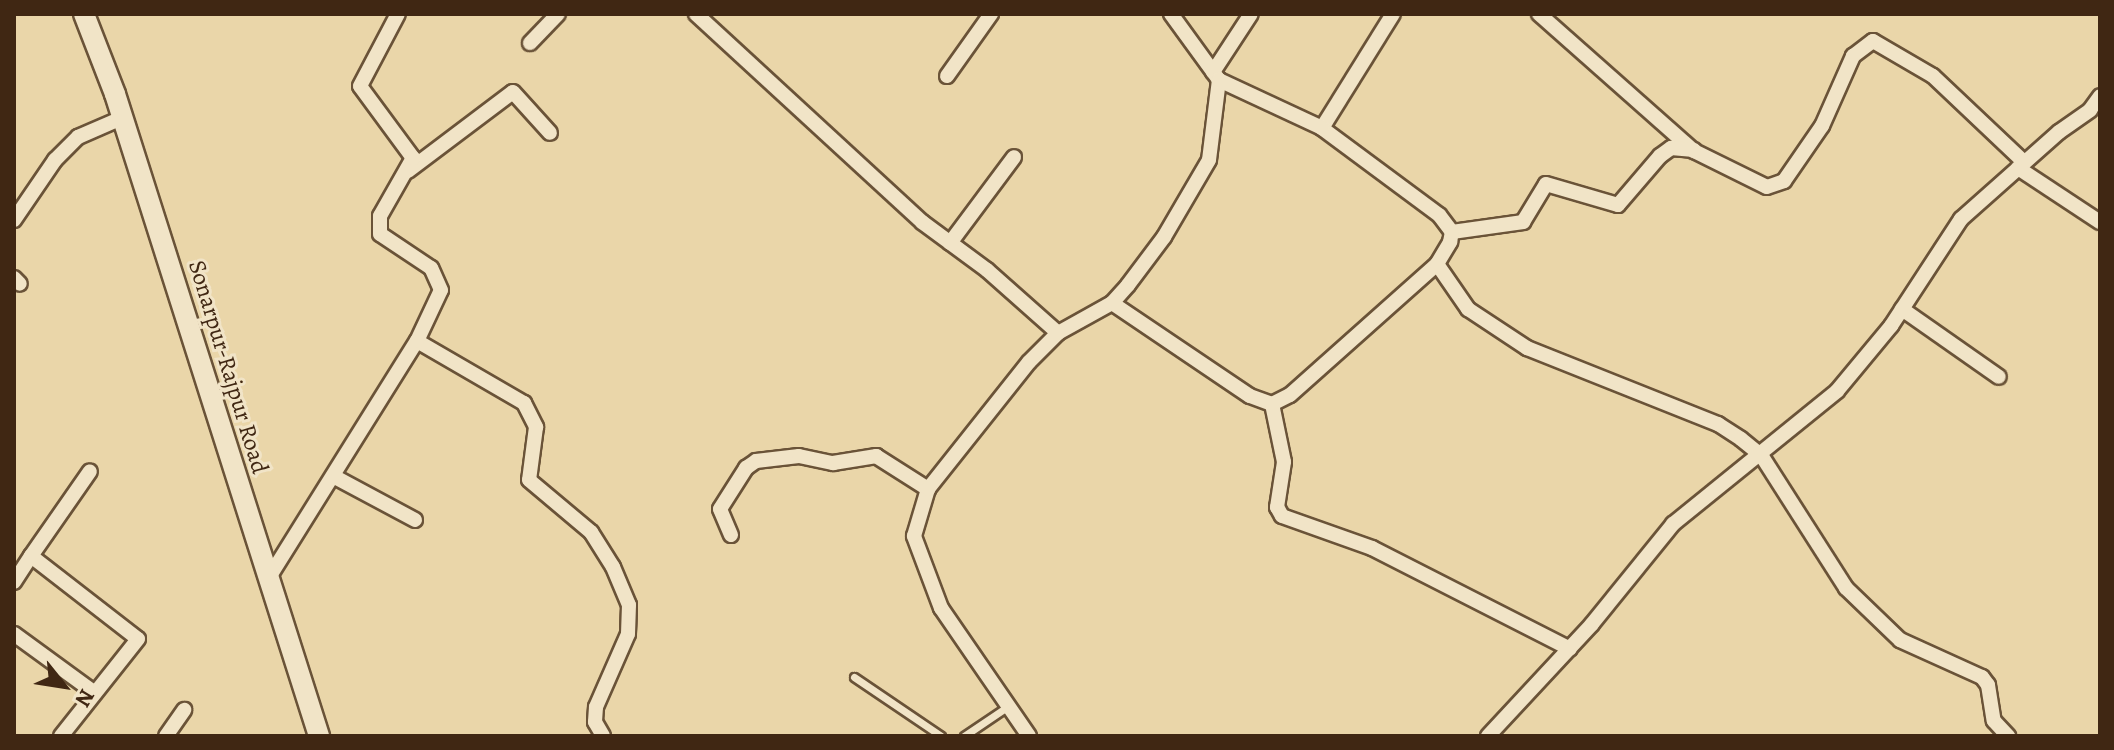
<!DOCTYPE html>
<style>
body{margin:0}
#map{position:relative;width:2114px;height:750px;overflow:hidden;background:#ead6a9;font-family:Alegreya,serif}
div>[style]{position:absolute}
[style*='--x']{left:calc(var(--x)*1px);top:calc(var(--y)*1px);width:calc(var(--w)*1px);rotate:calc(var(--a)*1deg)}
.roads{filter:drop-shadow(2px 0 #6a5338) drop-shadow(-2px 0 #6a5338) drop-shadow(0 2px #6a5338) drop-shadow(0 -2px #6a5338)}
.service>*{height:7px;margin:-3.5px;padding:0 3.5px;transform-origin:3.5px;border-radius:3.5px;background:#f1e4c7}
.minor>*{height:14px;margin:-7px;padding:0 7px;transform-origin:7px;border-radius:7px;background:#f1e4c7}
.secondary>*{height:20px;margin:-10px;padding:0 10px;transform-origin:10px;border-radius:10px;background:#f1e4c7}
span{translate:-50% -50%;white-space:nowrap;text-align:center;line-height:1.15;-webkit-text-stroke:6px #f1e4c7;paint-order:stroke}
.street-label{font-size:24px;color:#402713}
.frame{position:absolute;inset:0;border:16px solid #402713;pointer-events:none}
.north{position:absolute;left:24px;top:646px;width:80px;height:80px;-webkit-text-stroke:6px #f1e4c7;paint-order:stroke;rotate:120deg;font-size:22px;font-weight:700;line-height:32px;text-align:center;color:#402713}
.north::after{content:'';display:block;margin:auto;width:28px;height:36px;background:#402713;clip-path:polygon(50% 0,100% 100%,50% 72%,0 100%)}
</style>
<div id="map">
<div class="roads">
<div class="service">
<div style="--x:854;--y:677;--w:105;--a:34.1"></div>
<div style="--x:964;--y:736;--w:52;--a:-34"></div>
</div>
<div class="minor">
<div style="--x:696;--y:14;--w:307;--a:42.6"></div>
<div style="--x:922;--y:222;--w:81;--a:36.4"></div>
<div style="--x:987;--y:270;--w:95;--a:41.6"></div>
<div style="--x:1058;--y:333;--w:62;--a:-29.1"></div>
<div style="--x:1112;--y:303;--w:24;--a:-48"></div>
<div style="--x:1128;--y:285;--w:60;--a:-53.1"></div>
<div style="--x:1164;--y:237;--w:89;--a:-59.7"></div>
<div style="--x:1209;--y:160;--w:81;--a:-82.9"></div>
<div style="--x:1219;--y:80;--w:82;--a:-126"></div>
<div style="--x:1539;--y:14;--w:207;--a:41.5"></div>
<div style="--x:1694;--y:151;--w:81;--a:26.3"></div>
<div style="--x:1767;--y:187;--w:18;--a:-19"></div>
<div style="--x:1784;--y:181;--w:67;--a:-55.4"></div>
<div style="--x:1822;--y:126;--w:77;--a:-66.1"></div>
<div style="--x:1853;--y:56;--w:25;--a:-37"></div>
<div style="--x:1873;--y:41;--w:69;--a:30.3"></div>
<div style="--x:1933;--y:76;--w:125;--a:43.4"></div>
<div style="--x:530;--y:43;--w:40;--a:-46"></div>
<div style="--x:1213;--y:72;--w:69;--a:-56.8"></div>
<div style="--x:947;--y:76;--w:76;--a:-54.6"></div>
<div style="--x:1322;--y:128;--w:134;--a:-58.1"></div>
<div style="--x:2018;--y:168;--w:98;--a:33.4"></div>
<div style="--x:408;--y:171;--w:131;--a:-37"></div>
<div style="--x:513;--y:92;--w:55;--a:47.9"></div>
<div style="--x:14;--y:220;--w:73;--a:-55.7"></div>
<div style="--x:55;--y:160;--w:33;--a:-45"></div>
<div style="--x:78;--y:137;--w:48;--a:-23.4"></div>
<div style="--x:1452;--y:232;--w:72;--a:-8"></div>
<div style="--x:1523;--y:222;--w:44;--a:-58.8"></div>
<div style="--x:1546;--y:184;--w:75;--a:16.3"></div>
<div style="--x:1618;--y:205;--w:65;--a:-49.4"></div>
<div style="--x:1660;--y:156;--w:14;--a:-36"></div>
<div style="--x:1671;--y:148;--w:23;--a:5"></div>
<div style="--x:950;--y:243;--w:107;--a:-53.3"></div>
<div style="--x:1437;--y:264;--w:55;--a:55.4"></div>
<div style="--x:1468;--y:309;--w:71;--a:33.5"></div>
<div style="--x:1527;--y:348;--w:206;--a:21.7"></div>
<div style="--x:1718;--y:424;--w:27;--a:33"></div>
<div style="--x:1741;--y:439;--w:26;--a:39"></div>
<div style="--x:1761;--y:455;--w:158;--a:57.4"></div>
<div style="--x:1846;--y:588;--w:75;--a:43.9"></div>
<div style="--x:1900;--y:640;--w:90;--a:24.3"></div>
<div style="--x:1982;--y:677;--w:10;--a:53"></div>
<div style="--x:1988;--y:685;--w:36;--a:81"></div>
<div style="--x:1994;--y:721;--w:21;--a:47"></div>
<div style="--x:14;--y:278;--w:8;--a:45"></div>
<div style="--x:1112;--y:303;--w:166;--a:34"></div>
<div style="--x:1250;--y:396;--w:23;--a:20"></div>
<div style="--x:1272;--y:404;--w:20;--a:-27"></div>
<div style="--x:1290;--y:395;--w:197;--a:-41.7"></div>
<div style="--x:1437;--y:264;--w:26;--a:-59"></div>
<div style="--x:1450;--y:242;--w:10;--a:-79"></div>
<div style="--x:1452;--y:232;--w:21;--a:-127"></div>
<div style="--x:1439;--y:215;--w:146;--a:-143.4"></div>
<div style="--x:1322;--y:128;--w:114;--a:-155"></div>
<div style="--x:1902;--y:309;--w:118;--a:35"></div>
<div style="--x:417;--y:341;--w:124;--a:30.1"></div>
<div style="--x:524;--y:403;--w:27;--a:63"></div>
<div style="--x:536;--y:427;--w:53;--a:97.5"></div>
<div style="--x:529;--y:480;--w:81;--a:40"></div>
<div style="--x:591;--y:532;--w:41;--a:57.8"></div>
<div style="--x:613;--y:567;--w:41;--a:67.2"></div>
<div style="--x:629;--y:605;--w:29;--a:92"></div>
<div style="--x:628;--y:634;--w:80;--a:113.7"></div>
<div style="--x:596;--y:707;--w:15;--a:94"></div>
<div style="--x:595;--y:722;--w:16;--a:60"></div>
<div style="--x:1272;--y:404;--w:59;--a:78.3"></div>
<div style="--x:1284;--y:462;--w:46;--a:98.8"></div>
<div style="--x:1277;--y:507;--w:10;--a:61"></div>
<div style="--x:1282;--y:516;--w:96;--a:19.6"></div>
<div style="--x:1372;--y:548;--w:222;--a:27"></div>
<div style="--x:333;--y:476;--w:93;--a:28.2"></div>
<div style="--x:731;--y:535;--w:28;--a:-113"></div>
<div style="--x:720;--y:509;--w:49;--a:-57.6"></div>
<div style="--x:746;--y:468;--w:12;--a:-35"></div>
<div style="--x:756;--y:461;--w:43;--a:-6.6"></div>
<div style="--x:799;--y:456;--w:35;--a:12"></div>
<div style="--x:833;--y:463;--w:44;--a:-9.2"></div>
<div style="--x:876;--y:456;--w:62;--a:32.4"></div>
<div style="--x:31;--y:556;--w:103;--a:-55.2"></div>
<div style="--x:268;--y:579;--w:281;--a:-58"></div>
<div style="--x:417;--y:341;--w:56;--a:-64.8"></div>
<div style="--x:441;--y:290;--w:24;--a:-114"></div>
<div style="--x:431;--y:268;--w:61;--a:-146.3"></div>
<div style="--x:380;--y:234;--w:18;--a:-90"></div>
<div style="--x:380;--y:216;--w:67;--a:-60.4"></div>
<div style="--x:413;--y:158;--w:89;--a:-126.4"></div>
<div style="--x:360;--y:86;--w:81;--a:-62.2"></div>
<div style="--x:14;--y:582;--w:31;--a:-57"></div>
<div style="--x:31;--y:556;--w:135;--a:37.8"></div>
<div style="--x:138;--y:639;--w:124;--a:128.4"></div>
<div style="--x:14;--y:634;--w:100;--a:36.1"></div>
<div style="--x:166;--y:736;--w:32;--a:-55"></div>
<div style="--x:1029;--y:736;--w:155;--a:-124.5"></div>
<div style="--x:941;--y:608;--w:77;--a:-110.6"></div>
<div style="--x:914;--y:536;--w:49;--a:-73.4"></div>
<div style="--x:928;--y:489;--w:162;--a:-51.5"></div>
<div style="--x:1029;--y:362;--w:41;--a:-45"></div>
<div style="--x:1488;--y:736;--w:153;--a:-47.1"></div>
<div style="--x:1592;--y:624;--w:129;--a:-51"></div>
<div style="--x:1673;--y:524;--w:211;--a:-39"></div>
<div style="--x:1837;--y:391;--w:85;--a:-50.3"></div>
<div style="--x:1891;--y:326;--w:128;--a:-56.8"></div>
<div style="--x:1961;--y:219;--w:131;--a:-41.6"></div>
<div style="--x:2059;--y:132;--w:38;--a:-35"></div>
<div style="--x:2090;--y:110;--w:17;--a:-54"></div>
</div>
<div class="secondary">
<div style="--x:84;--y:14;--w:86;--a:68.8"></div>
<div style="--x:115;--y:94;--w:674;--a:72.37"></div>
</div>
</div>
<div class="street-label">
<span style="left:228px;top:367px;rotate:73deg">Sonarpur-Rajpur Road</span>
</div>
<div class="frame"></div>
<div class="north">N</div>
</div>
